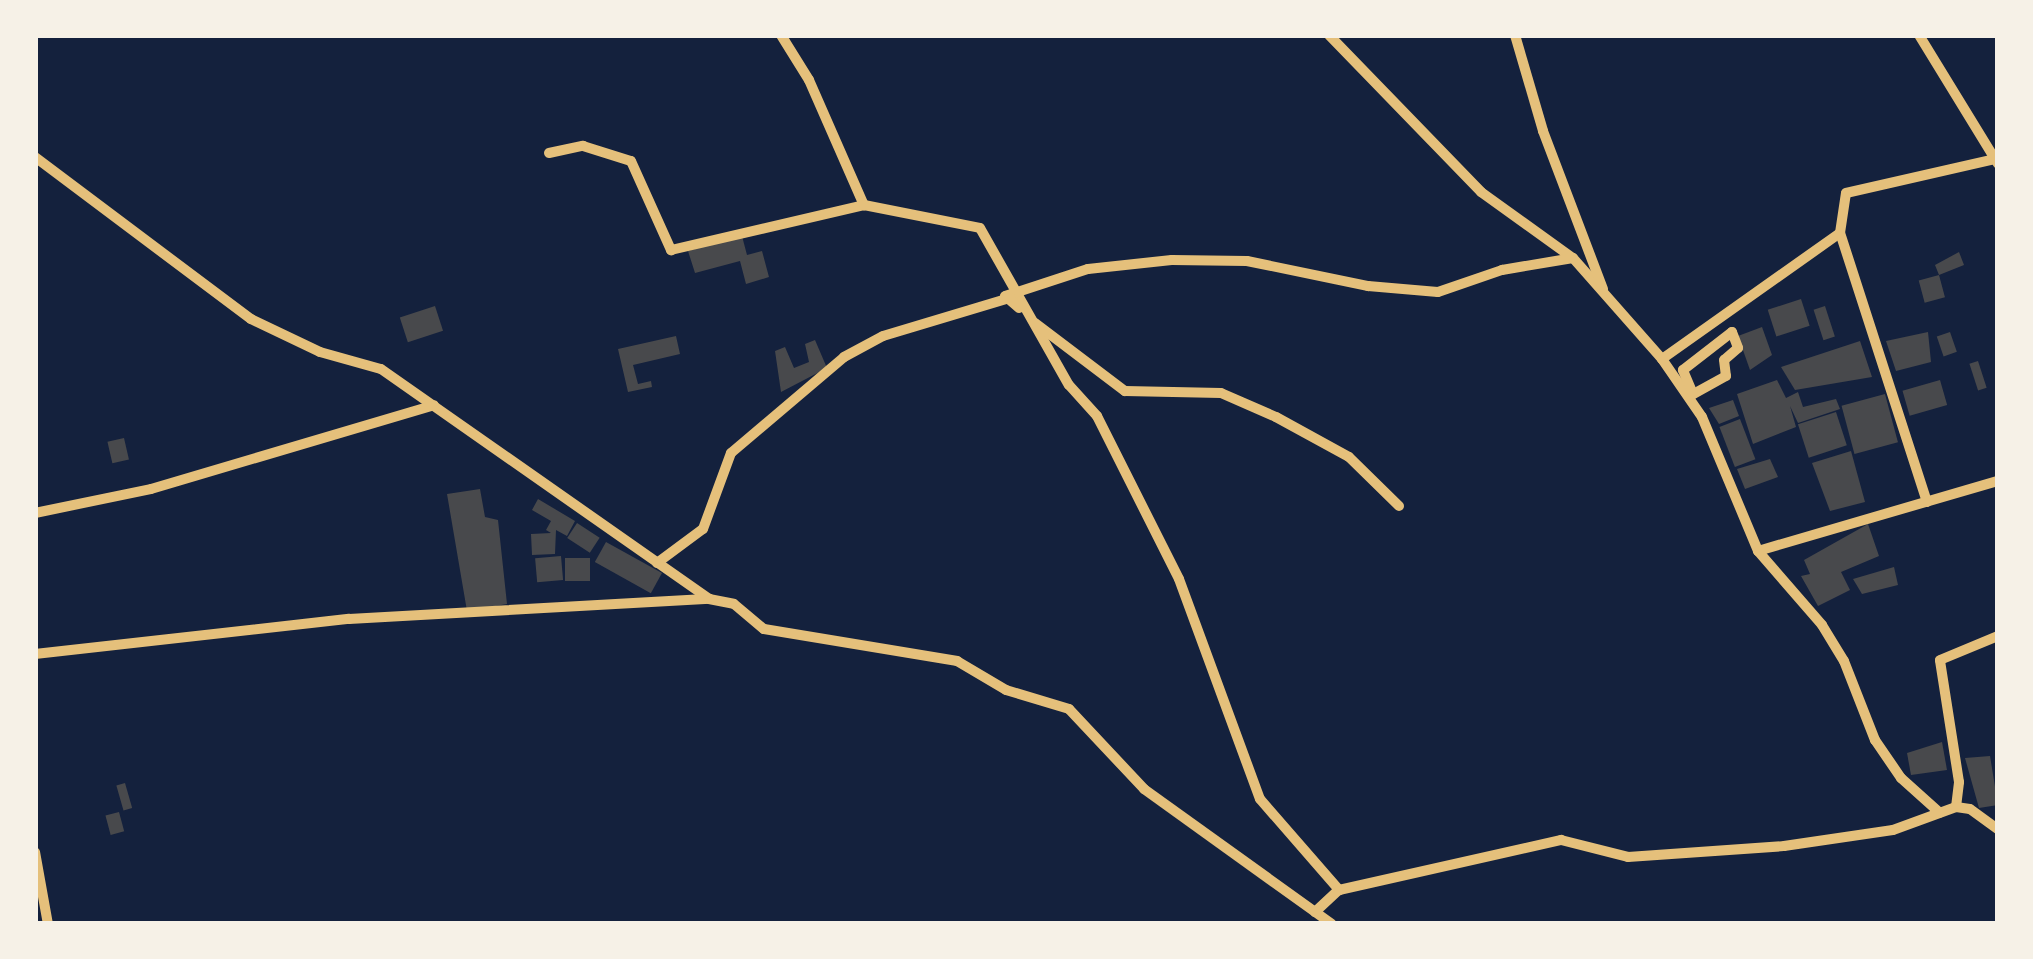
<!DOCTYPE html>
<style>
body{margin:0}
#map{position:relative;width:2033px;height:959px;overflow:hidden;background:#14213d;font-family:"Source Sans 3",sans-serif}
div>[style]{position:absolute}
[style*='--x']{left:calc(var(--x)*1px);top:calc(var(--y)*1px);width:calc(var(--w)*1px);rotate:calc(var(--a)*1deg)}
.building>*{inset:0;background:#48494c;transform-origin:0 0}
.minor>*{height:10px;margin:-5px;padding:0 5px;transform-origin:5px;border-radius:5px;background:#e5c07b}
span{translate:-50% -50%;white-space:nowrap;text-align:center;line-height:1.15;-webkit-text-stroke:10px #f6f1e7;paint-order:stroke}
.frame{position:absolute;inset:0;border:38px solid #f6f1e7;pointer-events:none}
</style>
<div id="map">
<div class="building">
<div style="clip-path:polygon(742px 236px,747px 255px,762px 251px,769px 277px,746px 284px,740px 261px,695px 273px,688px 251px)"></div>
<div style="clip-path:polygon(1959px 252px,1964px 265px,1939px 275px,1935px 265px)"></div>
<div style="left:1939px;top:275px;width:23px;height:21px;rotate:75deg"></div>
<div style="left:1801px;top:299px;width:28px;height:35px;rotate:72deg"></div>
<div style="left:435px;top:306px;width:26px;height:37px;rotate:72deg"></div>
<div style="left:1825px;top:306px;width:32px;height:12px;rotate:72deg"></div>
<div style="clip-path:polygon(1762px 327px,1772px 355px,1750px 370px,1738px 336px)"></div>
<div style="clip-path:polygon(1928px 332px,1931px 362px,1896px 371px,1886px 341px)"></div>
<div style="left:1950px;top:332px;width:21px;height:14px;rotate:71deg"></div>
<div style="clip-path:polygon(676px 336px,680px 354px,633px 365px,638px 384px,651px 381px,652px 387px,628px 392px,618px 349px)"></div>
<div style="clip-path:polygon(815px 340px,827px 368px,781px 392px,775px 351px,785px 347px,794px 368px,809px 362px,805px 344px)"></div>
<div style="clip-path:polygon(1860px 341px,1872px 377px,1795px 390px,1781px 367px)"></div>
<div style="left:1978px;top:361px;width:28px;height:9px;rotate:72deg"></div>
<div style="clip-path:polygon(1777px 380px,1786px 398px,1798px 392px,1803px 407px,1836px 399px,1840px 409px,1798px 423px,1790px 406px,1796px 427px,1753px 444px,1737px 394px)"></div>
<div style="left:1940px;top:380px;width:26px;height:39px;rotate:74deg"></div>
<div style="left:1885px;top:394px;width:50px;height:45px;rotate:75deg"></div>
<div style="clip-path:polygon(1733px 400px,1739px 416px,1719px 424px,1709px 408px)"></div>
<div style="left:1836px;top:412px;width:35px;height:40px;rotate:72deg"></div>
<div style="left:1740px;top:419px;width:43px;height:22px;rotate:69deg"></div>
<div style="left:124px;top:438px;width:22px;height:17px;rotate:77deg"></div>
<div style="clip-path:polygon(1851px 451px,1865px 502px,1830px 511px,1812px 463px)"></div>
<div style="clip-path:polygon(1770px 459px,1778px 477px,1745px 489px,1737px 469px)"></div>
<div style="clip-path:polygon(480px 489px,485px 517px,498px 520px,507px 604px,467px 611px,447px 494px)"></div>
<div style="clip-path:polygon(538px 499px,575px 521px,567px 536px,556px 530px,555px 554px,532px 555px,531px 534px,551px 533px,546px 530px,551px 521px,532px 510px)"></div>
<div style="left:577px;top:523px;width:27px;height:18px;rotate:33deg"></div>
<div style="clip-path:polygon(1868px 524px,1879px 556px,1841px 572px,1850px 590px,1818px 606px,1801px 576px,1810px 574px,1804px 560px)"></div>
<div style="left:606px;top:542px;width:64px;height:23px;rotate:29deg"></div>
<div style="left:561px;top:556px;width:24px;height:26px;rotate:85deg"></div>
<div style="left:565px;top:558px;width:25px;height:23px"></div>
<div style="clip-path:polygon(1894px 567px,1898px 585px,1862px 594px,1853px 579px)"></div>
<div style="clip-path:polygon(1942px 742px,1947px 770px,1911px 775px,1907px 753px)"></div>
<div style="clip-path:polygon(1990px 756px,1998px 805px,1979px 808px,1965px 758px)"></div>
<div style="left:125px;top:783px;width:26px;height:9px;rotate:74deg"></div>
<div style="left:119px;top:812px;width:20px;height:14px;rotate:75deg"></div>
</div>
<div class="minor">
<div style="--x:781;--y:35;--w:53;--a:58.1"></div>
<div style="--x:809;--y:80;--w:137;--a:66.3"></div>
<div style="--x:1329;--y:35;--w:219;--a:45.9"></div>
<div style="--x:1481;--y:192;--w:113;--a:35.7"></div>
<div style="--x:1573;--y:258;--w:135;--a:48.6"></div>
<div style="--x:1662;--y:359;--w:70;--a:55.4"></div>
<div style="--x:1702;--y:417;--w:145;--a:67.3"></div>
<div style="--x:1758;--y:551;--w:98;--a:49.1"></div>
<div style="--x:1822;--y:625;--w:42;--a:58.6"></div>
<div style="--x:1844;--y:661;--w:85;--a:68.6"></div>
<div style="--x:1875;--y:740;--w:46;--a:55.6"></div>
<div style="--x:1901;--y:778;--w:52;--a:41.9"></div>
<div style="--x:1515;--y:35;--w:100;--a:73.7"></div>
<div style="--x:1543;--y:131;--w:169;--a:69.2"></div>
<div style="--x:1919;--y:35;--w:151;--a:58.5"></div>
<div style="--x:549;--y:153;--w:35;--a:-12"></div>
<div style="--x:583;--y:146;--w:50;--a:17.4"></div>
<div style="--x:631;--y:161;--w:98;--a:65.8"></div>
<div style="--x:671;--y:250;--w:198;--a:-13.1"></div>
<div style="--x:864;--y:205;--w:118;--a:11.2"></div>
<div style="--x:980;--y:228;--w:180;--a:60.5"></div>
<div style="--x:1069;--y:385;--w:42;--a:47.9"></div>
<div style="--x:1097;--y:416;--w:182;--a:63.3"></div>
<div style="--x:1179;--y:579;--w:234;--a:69.8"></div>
<div style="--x:1260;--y:799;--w:121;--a:49"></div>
<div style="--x:35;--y:157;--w:270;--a:36.9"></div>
<div style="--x:251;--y:319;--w:76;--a:25.6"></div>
<div style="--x:320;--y:352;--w:63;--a:15.6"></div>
<div style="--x:381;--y:369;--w:401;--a:35"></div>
<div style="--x:709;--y:599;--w:25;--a:11"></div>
<div style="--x:734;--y:604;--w:39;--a:40"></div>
<div style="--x:764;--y:629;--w:196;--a:9.4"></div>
<div style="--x:957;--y:661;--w:57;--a:30.6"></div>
<div style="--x:1006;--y:690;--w:66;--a:16.8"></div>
<div style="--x:1069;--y:709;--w:110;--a:46.8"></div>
<div style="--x:1144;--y:789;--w:231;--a:35.7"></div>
<div style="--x:1019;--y:308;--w:18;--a:-139"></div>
<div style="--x:1005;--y:296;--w:87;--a:-18"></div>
<div style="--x:1088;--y:269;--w:84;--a:-6.1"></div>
<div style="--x:1172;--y:260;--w:75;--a:0.8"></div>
<div style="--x:1247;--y:261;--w:124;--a:11.7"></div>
<div style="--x:1368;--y:286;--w:70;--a:4.9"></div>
<div style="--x:1438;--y:292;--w:68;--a:-19"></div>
<div style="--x:1502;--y:270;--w:72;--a:-9.6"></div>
<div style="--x:1035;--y:323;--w:113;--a:37.1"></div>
<div style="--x:1125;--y:391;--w:96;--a:1.2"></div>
<div style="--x:1221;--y:393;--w:60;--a:23.6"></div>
<div style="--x:1276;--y:417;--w:83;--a:28.7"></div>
<div style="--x:1349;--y:457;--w:70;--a:44.4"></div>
<div style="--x:1732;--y:332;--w:17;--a:69"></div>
<div style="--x:1738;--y:348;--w:18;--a:139"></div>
<div style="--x:1724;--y:360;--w:16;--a:83"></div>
<div style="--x:1726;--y:376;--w:38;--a:151"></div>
<div style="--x:1693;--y:394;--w:26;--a:-113"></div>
<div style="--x:1683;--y:370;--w:62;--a:-37.8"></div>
<div style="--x:1662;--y:359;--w:218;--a:-35.3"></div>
<div style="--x:1927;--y:502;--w:283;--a:-107.9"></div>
<div style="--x:1840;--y:233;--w:40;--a:-81.5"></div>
<div style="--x:1846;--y:193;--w:149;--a:-12.8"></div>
<div style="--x:35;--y:513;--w:118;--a:-11.7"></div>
<div style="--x:151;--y:489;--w:295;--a:-16.5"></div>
<div style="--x:1758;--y:551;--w:250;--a:-16.3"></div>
<div style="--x:657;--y:563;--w:57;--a:-36.5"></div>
<div style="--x:703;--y:529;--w:81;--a:-69.8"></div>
<div style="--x:731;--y:453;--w:148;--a:-40.3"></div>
<div style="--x:844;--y:357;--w:44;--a:-28.3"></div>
<div style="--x:883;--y:336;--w:133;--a:-16.7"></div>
<div style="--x:35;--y:654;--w:316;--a:-6.4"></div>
<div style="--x:349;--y:619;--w:361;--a:-3.2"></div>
<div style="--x:1956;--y:807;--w:25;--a:-83"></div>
<div style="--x:1959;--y:782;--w:123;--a:-98.9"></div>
<div style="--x:1940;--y:660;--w:63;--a:-22.5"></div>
<div style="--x:35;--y:852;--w:73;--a:79.8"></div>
<div style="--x:1315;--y:912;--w:33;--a:-43"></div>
<div style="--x:1339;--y:890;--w:228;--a:-12.7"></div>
<div style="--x:1561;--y:840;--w:69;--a:14.2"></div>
<div style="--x:1628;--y:857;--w:156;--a:-4"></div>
<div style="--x:1784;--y:846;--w:110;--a:-8.4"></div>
<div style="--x:1893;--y:830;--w:67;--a:-20.1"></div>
<div style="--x:1956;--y:807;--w:14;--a:8"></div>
<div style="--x:1970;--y:809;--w:34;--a:36"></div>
</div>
<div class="frame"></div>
</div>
